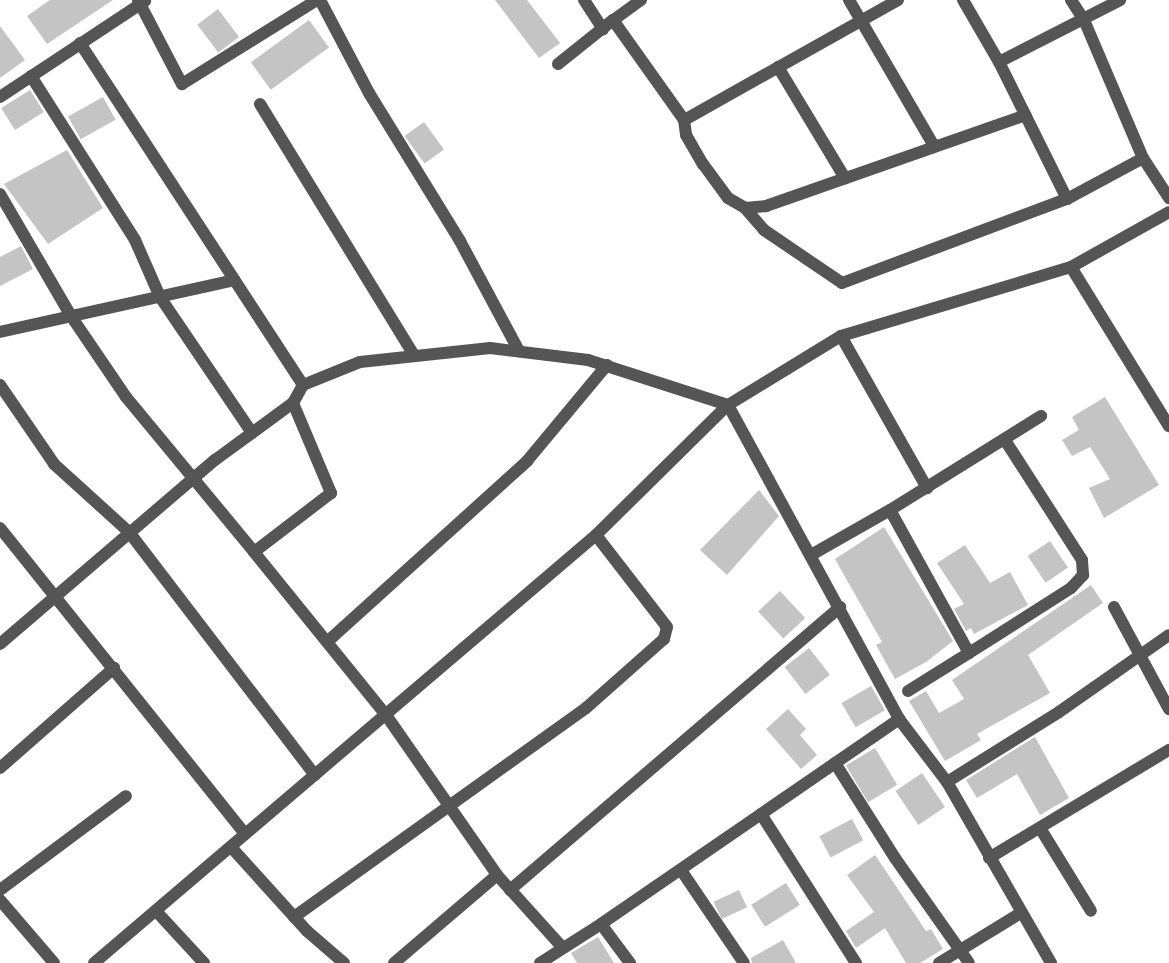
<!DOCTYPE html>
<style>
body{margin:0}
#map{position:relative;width:1169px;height:963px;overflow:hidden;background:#fff;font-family:Karla,sans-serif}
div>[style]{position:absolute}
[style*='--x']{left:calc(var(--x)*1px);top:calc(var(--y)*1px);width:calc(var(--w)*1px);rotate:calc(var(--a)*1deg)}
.building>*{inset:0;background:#c4c4c4;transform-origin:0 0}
.minor>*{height:12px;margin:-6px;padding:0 6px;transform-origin:6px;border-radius:6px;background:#555}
.tertiary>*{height:12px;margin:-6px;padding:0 6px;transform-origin:6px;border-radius:6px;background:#555}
span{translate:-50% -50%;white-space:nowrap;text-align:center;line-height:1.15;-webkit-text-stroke:5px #fff;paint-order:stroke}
</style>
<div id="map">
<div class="building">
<div style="clip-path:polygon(50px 0,113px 0,47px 44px,27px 16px)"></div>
<div style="clip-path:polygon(495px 0,527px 0,560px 43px,539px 58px)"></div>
<div style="left:218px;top:9px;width:35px;height:26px;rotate:53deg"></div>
<div style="left:309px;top:20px;width:34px;height:72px;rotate:54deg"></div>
<div style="clip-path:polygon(0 26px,25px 60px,0 78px)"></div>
<div style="left:30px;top:90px;width:26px;height:34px;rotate:58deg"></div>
<div style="left:103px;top:97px;width:26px;height:40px;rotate:61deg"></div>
<div style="left:424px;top:122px;width:34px;height:24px;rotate:54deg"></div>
<div style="clip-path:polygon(67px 150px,103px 208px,48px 244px,4px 184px)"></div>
<div style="clip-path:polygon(21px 246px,33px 269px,0 286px,0 257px)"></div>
<div style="clip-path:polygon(1105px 397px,1159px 485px,1104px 518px,1089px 488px,1110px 479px,1090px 447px,1072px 456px,1062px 440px,1079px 430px,1072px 417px)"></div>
<div style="clip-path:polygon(759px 490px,779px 516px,727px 575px,700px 550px)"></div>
<div style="clip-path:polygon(884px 527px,953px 641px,926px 662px,895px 679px,876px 645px,882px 642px,835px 559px)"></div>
<div style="left:1050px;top:541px;width:32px;height:27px;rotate:56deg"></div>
<div style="clip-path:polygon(965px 545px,990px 583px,1010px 572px,1028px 605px,974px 634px,971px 628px,966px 631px,954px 609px,964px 604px,937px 563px)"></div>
<div style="clip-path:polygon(1091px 585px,1103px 603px,1028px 655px,1050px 693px,977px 734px,981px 740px,945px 761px,909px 701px,926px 691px,939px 713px,964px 699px,952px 680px)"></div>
<div style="left:780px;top:591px;width:37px;height:30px;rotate:47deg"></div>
<div style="left:809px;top:648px;width:34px;height:31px;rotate:52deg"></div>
<div style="left:871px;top:686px;width:28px;height:34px;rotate:60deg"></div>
<div style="clip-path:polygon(788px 709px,806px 729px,800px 735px,817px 755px,801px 769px,766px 729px)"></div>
<div style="clip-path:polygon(1035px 737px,1069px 798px,1040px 815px,1017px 774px,977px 798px,966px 780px)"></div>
<div style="left:875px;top:748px;width:43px;height:34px;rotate:59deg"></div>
<div style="left:922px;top:773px;width:41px;height:32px;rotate:56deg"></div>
<div style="left:852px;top:819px;width:24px;height:37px;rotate:62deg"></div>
<div style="clip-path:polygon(875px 855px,926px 931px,931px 929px,943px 949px,920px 963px,906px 963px,885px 928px,856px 948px,846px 931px,874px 912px,847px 875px)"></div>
<div style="left:786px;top:883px;width:26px;height:41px;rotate:58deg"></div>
<div style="left:739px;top:890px;width:19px;height:28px;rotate:65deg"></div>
<div style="clip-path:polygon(598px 937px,614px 963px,577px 963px,571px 953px)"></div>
<div style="clip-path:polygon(783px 940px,796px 963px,752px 963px,751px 958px)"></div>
</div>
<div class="minor">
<div style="--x:138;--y:0;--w:95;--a:62.4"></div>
<div style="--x:182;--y:84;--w:159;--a:-31.9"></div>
<div style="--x:320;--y:0;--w:105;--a:62.2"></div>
<div style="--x:369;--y:93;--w:174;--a:58.4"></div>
<div style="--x:460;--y:241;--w:125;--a:61.8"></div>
<div style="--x:584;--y:0;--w:35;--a:57"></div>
<div style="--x:641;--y:0;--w:34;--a:144"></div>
<div style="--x:613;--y:20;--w:123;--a:54.6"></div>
<div style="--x:849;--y:0;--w:169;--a:59.8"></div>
<div style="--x:898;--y:0;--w:245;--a:150.7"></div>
<div style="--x:684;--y:120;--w:15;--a:82"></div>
<div style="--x:686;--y:135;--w:34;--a:60"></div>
<div style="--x:703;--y:164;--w:42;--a:53.7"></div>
<div style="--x:728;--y:198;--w:20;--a:30"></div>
<div style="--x:745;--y:208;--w:21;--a:-5"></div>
<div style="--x:766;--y:206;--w:275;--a:-19.3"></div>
<div style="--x:963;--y:0;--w:72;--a:59.9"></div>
<div style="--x:1071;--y:0;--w:24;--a:57"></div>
<div style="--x:1084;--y:20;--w:150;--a:66.9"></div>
<div style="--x:1143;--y:158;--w:48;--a:57"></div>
<div style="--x:80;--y:43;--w:408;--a:56.9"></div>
<div style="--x:303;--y:385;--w:61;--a:-22"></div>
<div style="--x:360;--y:362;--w:131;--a:-6.1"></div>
<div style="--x:490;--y:348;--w:99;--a:7"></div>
<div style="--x:588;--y:360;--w:147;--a:17.8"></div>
<div style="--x:728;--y:405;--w:358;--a:61.4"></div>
<div style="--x:899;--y:719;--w:79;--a:52.7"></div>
<div style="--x:947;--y:782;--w:209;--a:60.1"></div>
<div style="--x:558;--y:64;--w:70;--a:-38.7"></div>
<div style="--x:778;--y:67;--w:130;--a:58.9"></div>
<div style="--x:31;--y:76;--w:194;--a:57.6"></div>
<div style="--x:135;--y:240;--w:62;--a:66.3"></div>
<div style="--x:160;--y:297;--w:164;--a:55.9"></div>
<div style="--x:0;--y:97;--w:174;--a:-33.5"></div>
<div style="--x:260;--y:104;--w:294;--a:58.5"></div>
<div style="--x:0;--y:194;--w:141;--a:59.8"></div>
<div style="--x:71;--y:316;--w:98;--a:55.8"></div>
<div style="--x:126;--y:397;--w:201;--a:50.4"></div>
<div style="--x:1067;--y:199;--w:153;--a:-116.4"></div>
<div style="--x:999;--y:62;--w:136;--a:-27.1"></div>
<div style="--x:745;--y:208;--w:29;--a:49"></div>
<div style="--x:764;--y:230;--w:94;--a:34.2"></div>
<div style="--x:842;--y:283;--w:240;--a:-20.5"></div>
<div style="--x:1067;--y:199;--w:86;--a:-28.3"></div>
<div style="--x:0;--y:332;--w:240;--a:-12.5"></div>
<div style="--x:841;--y:336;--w:175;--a:60.5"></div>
<div style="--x:0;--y:385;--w:96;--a:55.6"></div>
<div style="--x:54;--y:464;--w:101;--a:42.2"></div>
<div style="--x:129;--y:532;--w:306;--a:52.6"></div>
<div style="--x:293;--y:403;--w:98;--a:67.1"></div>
<div style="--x:331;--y:493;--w:97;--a:142.5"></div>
<div style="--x:254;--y:552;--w:210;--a:51"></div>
<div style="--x:386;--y:715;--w:195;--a:55.2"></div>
<div style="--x:497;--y:875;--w:98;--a:47.9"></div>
<div style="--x:0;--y:528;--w:392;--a:51.3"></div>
<div style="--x:811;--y:555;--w:91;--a:-29.7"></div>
<div style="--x:1114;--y:607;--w:116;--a:61.7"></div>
<div style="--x:327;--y:642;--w:270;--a:-42.1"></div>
<div style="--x:527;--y:461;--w:125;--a:-50.2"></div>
<div style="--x:0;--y:644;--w:283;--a:-40.6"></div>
<div style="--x:215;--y:460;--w:97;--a:-36.2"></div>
<div style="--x:293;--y:403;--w:21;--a:-61"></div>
<div style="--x:969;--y:653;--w:121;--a:-32.5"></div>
<div style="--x:1071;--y:588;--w:18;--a:-47"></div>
<div style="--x:1083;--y:575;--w:15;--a:-94"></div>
<div style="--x:1082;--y:560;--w:143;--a:-122.7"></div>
<div style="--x:908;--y:691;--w:72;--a:-31.9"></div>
<div style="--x:969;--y:653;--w:163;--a:-118.9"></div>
<div style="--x:890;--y:510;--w:178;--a:-31.9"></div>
<div style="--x:835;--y:763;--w:112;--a:57.7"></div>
<div style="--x:895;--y:858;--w:128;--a:54.8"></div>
<div style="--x:0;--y:768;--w:152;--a:-41.3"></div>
<div style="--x:947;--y:782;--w:132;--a:-32"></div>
<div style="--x:1059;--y:712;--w:134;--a:-35"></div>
<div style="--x:761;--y:814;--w:177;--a:57.5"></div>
<div style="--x:1040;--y:828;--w:97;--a:58.4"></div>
<div style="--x:231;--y:847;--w:113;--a:47.9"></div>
<div style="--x:307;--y:931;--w:49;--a:40.9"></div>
<div style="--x:989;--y:858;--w:210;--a:-31"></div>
<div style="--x:681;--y:870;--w:112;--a:55.9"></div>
<div style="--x:0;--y:890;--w:157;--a:-36.7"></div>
<div style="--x:510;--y:890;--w:435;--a:-40.6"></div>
<div style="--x:0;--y:900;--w:83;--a:49.4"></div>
<div style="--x:156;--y:911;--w:71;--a:47.3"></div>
<div style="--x:294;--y:917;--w:359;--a:-35.6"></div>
<div style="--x:586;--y:708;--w:104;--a:-41.5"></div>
<div style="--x:664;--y:639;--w:12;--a:-76"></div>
<div style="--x:667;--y:627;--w:116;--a:-127.7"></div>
<div style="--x:601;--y:924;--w:362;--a:-34.5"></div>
<div style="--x:394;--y:963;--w:135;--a:-40.5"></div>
<div style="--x:540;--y:963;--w:72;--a:-32.6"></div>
<div style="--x:601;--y:924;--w:49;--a:53.4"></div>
<div style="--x:939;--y:963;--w:94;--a:-31.5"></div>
</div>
<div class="tertiary">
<div style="--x:1071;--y:267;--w:187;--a:58.4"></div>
<div style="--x:94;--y:963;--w:660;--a:-40.45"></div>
<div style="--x:596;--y:535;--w:185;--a:-44.6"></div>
<div style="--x:728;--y:405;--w:132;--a:-31.4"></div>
<div style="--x:841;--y:336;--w:240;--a:-16.7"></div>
<div style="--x:1071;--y:267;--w:112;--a:-29.3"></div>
</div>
</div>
